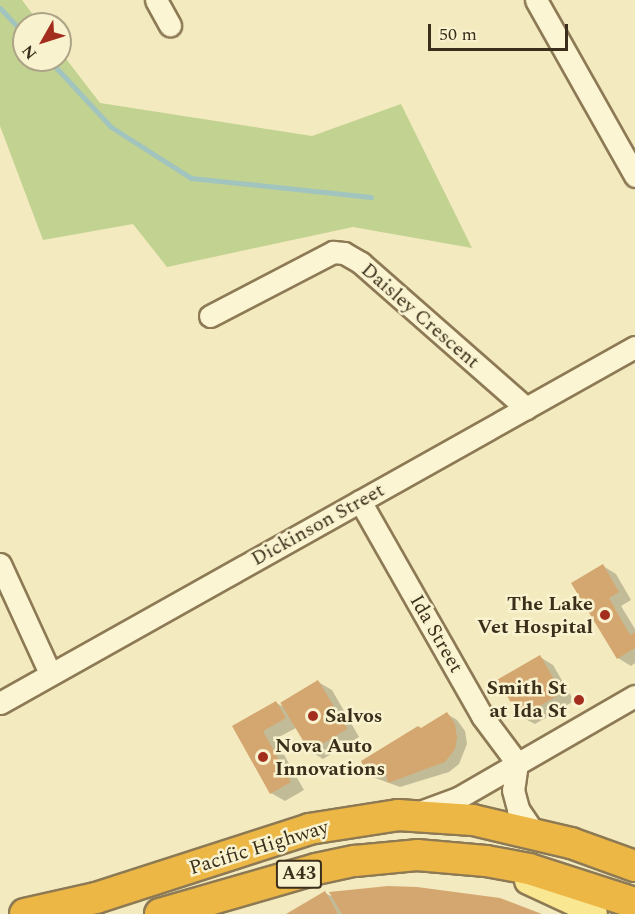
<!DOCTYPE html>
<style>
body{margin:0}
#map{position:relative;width:635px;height:914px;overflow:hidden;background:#f3eabf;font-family:Spectral,serif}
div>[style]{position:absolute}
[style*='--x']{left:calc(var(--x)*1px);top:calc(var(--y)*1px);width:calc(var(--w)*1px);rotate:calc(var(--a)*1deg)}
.green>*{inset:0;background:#c2d291}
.shadow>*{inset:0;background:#0003}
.stream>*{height:5px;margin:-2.5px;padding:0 2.5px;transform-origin:2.5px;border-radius:2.5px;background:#a2c4be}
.building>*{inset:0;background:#d5a770;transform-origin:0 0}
.roads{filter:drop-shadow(2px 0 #8d7a55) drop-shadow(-2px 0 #8d7a55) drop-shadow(0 2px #8d7a55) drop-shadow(0 -2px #8d7a55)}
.minor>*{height:21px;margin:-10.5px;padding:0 10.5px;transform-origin:10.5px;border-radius:10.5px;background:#fcf5d3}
.major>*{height:27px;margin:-13.5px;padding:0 13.5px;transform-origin:13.5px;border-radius:13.5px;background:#fae792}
.highway>*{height:30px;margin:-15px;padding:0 15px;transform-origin:15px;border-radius:15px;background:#ecb745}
.dots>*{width:16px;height:16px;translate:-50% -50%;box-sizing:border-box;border:3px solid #f9f2cf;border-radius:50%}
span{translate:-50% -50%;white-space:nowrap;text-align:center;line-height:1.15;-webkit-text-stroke:5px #f9f2cf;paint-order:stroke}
.shield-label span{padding:2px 4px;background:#f9f2cf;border:2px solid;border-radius:4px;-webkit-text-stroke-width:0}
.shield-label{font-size:18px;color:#3b2f1b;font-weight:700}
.street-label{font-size:20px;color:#3b2f1b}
.poi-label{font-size:20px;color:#3b2f1b;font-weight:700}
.right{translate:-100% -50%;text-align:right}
.left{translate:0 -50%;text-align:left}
.north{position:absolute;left:12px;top:12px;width:60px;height:60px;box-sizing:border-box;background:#f9f2cf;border:2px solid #ada487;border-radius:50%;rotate:231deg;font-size:16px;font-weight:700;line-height:24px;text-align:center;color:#3b2f1b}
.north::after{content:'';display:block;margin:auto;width:21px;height:27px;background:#a32e1e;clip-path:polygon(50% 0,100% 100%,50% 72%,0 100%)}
.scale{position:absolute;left:428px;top:24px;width:140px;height:27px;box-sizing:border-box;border:3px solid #3b2f1b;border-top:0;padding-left:8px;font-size:18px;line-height:21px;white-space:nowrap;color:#3b2f1b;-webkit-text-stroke:4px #f9f2cf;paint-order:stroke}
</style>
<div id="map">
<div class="green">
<div style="clip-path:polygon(0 0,22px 0,40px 24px,24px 24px,24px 60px,60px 60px,60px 51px,100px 103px,312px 136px,401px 104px,472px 248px,353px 227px,167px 267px,133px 224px,43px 240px,0 126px)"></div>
</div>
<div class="shadow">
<div style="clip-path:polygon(603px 566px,616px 574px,631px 600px,621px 606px,635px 629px,635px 663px,631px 666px,618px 658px)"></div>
<div style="clip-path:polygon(540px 657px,553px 665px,574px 701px,535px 724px,521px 717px)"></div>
<div style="clip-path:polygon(318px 682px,332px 690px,359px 737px,323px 759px,310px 751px,296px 728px,275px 739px,304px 790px,285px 801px,271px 793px,234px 726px,276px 703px,284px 707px)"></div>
<div style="clip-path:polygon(447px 714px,457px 720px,465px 731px,467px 744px,459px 764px,449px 772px,400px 787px,370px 776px,422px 729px)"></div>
<div style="clip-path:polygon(325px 893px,335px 898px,538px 914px,289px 914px)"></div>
</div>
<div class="stream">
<div style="--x:0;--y:8;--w:35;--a:47"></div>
<div style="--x:49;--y:60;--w:91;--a:47.2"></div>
<div style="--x:111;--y:127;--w:95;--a:32.5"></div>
<div style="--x:191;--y:178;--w:181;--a:6"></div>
</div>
<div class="building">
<div style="clip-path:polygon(603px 564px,619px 592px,609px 598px,630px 635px,635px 632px,635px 648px,617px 659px,571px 583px)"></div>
<div style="left:540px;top:655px;width:44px;height:49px;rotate:60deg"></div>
<div style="left:318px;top:680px;width:57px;height:44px;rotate:59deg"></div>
<div style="clip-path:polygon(276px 701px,286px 718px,263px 731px,291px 782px,270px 794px,232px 726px)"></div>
<div style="clip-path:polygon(447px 712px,455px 724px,457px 738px,455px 749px,445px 762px,388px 783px,386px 775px,369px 777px,361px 761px,418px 726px,421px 728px)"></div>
<div style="clip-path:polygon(388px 886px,417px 887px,500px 898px,542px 914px,342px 914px,329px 892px)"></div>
<div style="clip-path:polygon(325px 891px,338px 914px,286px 914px)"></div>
</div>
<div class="roads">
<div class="minor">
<div style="--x:156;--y:0;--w:29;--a:61"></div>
<div style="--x:536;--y:0;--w:202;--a:60.6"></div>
<div style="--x:210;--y:316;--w:139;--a:-27.5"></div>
<div style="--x:333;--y:252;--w:11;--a:5"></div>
<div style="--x:344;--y:253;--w:20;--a:30"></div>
<div style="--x:361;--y:263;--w:220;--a:41.3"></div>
<div style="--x:360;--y:501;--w:247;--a:60.4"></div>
<div style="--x:482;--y:716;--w:59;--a:53.3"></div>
<div style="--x:0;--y:564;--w:120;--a:65.4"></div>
<div style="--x:0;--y:703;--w:728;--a:-29.28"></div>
<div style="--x:517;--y:763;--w:27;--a:98"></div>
<div style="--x:513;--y:790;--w:20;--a:75"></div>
<div style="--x:518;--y:809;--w:30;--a:56"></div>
<div style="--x:417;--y:813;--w:44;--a:-20.1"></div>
<div style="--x:458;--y:798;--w:204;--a:-30"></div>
</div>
<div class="major">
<div style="--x:528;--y:880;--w:60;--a:24.8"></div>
<div style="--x:582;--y:905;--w:14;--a:39"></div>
</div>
<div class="highway">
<div style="--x:25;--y:914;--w:73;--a:-12.7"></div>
<div style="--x:96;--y:898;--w:224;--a:-17.9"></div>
<div style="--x:309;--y:829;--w:90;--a:-8.9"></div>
<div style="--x:398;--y:815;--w:75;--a:3.8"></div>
<div style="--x:473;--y:820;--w:101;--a:13.2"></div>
<div style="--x:571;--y:843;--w:68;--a:19.8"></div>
<div style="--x:160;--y:914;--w:162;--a:-16.1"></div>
<div style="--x:316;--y:869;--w:40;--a:-12"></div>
<div style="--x:355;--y:861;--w:62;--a:-5.5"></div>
<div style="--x:417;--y:855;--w:69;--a:5"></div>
<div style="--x:486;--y:861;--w:44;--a:10.5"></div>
<div style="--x:529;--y:869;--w:111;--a:17.8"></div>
</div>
</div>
<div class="dots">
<div style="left:605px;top:615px;background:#a32e1e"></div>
<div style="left:579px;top:700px;background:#a32e1e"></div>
<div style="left:313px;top:716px;background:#a32e1e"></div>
<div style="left:263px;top:757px;background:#a32e1e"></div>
</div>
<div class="shield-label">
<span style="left:299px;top:874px">A43</span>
</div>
<div class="street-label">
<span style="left:420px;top:316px;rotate:41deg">Daisley Crescent</span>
<span style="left:318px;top:525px;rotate:-29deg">Dickinson Street</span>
<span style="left:436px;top:634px;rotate:60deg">Ida Street</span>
<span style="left:259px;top:848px;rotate:-17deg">Pacific Highway</span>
</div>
<div class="poi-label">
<span class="right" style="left:593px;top:616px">The Lake<br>Vet Hospital</span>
<span class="right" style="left:567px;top:700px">Smith St<br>at Ida St</span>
<span class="left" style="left:325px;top:716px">Salvos</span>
<span class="left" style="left:275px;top:758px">Nova Auto<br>Innovations</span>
</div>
<div class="north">N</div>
<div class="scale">50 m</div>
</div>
